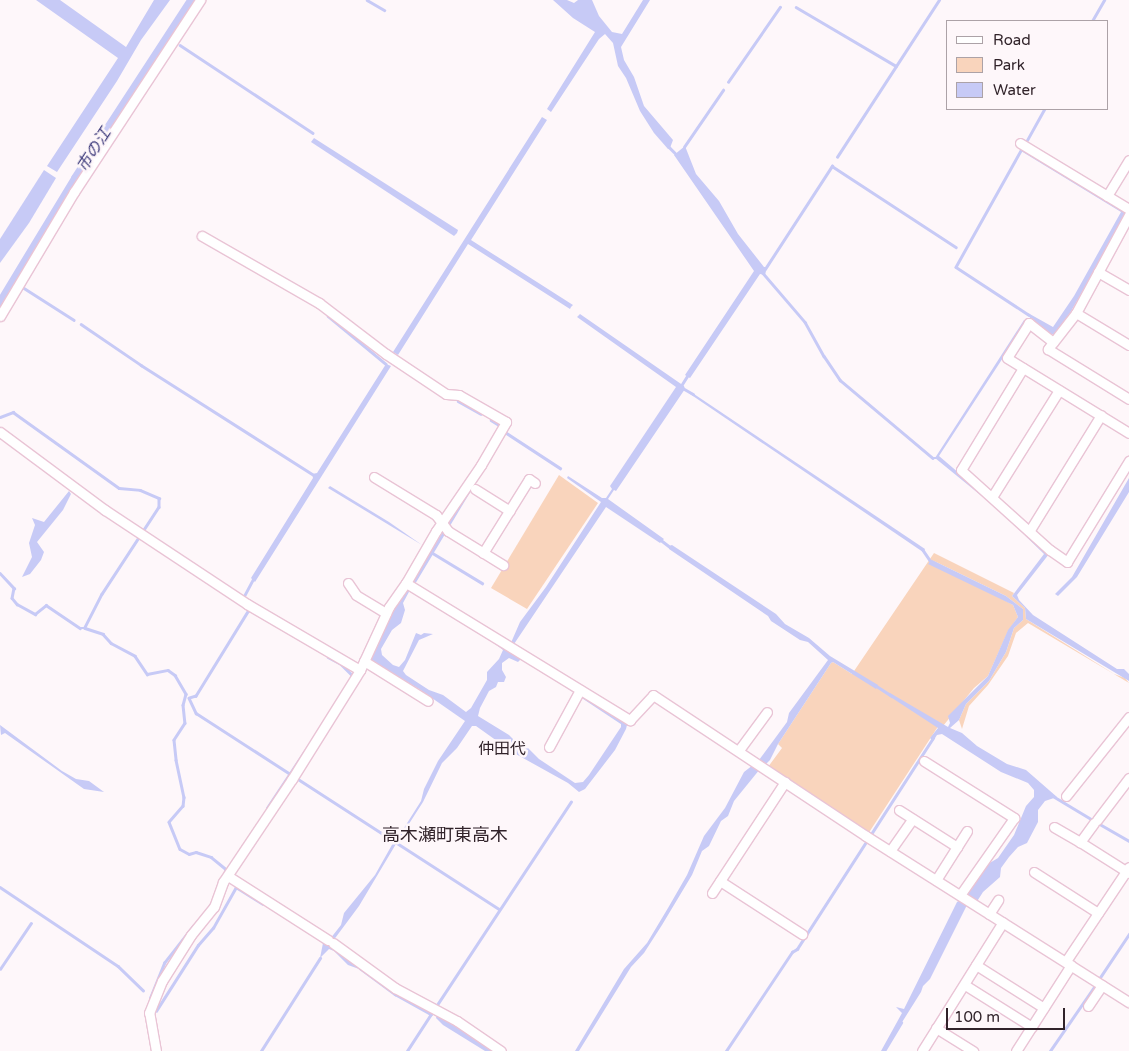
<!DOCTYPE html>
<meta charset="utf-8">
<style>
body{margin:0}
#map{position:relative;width:1129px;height:1051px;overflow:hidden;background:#fef7fa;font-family:"Varela Round","Noto Sans JP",sans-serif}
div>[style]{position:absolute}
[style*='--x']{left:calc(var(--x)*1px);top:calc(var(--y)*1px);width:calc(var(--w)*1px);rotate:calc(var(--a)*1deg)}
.green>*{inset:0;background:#f9d4bc}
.water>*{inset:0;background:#c7caf6}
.stream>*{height:2.5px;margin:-1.25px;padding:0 1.25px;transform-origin:1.25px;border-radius:1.25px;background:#c7caf6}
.canal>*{height:9px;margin:-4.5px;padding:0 4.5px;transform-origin:4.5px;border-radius:4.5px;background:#c7caf6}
.roads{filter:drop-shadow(1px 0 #e9c4d5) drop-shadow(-1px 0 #e9c4d5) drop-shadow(0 1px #e9c4d5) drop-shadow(0 -1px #e9c4d5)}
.minor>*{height:9px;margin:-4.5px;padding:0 4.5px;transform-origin:4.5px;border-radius:4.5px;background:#fff}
span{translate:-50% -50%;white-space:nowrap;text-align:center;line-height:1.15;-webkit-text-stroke:5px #fef7fa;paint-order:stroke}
.water-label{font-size:16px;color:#3e3b7c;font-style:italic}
.neighbourhood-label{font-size:16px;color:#31232a}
.quarter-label{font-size:18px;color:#31232a}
.legend{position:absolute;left:946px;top:20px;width:162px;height:90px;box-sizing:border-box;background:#fef7fa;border:1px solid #aca2a7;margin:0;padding:6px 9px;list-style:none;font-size:15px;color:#31232a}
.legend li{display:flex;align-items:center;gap:10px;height:25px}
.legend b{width:25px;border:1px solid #aca2a7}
.scale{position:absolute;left:946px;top:1008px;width:119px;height:22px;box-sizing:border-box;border:2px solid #31232a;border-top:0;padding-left:6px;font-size:15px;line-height:18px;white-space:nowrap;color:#31232a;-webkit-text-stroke:4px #fef7fa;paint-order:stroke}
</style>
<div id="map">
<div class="green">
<div style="clip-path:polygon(559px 475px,598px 503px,527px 609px,491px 588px)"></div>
<div style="clip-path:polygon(934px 553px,1014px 593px,1012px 596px,1025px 608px,1026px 619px,1114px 674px,1125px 678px,1129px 683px,1028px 623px,1016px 633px,1008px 656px,988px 685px,969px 706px,962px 729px,959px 720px,966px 704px,989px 681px,1006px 652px,1014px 628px,1023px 620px,1023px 609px,1006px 596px,932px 560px,1013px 605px,1018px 617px,1008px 631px,988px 676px,974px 688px,943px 726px,939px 725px,868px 834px,768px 767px,782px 748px,778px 744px,831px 663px,833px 662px,852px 674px)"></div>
</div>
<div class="water">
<div style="clip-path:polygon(36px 0,60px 0,126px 47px,154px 0,170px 0,141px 40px,117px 81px,57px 172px,47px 166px,118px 58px)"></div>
<div style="clip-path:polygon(553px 0,567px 0,574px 3px,578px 0,592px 0,599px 16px,612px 32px,622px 34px,643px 0,650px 0,621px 47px,624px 60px,634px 77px,644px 106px,673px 140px,670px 148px,668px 149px,654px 133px,640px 111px,626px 78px,618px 66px,613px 43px,605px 34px,599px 39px,551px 112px,547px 109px,595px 32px,573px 18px)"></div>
<div style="clip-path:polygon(542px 117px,547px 120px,471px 240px,573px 305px,571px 307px,570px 309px,468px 244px,398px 355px,393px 352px)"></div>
<div style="clip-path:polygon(314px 138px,458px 230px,457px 233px,454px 236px,311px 142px)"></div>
<div style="clip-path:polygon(685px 146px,696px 174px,719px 201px,738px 234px,764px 267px,767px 267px,765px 275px,760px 274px,690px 378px,685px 375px,754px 271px,674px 155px)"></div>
<div style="clip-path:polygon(1022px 149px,1128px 213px,1070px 313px,1055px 334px,1050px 334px,1030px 318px,1028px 313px,1053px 327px,1074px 296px,1121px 212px,1021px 151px)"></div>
<div style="clip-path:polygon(44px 170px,56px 178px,29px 223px,0 263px,0 239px)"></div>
<div style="clip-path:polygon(580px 314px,684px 386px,685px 389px,616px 491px,614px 490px,608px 499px,664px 539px,660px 543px,606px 507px,512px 647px,520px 655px,520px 660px,518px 662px,509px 658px,502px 663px,502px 670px,506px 677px,504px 682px,498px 682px,496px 687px,489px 691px,480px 708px,478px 716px,509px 735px,518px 744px,527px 747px,539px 759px,575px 783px,583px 782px,589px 775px,621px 727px,621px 721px,627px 725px,626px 729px,615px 750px,585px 789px,579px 792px,568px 783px,514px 753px,476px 726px,472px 726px,457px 748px,442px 763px,423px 802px,398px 841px,397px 839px,421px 801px,424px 789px,438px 761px,465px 721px,419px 689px,370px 660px,391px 611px,403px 594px,408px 589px,410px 590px,403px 603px,405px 610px,401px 623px,392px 630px,381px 649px,382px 655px,393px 665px,399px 667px,405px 660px,416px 633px,421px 635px,424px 633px,433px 634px,419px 640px,403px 671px,406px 675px,429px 690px,443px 695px,466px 712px,471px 708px,487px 680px,487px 672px,499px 659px,503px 650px,486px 637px,510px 645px,520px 622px,546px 587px,601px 502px,567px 478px,568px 476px,602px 498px,606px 498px,612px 489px,610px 486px,676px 387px,577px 317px)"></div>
<div style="clip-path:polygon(1024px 320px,1027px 321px,939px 456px,1001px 509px,1049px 554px,1017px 595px,1019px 600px,1033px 615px,1117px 669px,1124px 669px,1129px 674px,1129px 681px,1026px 619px,1025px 608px,1012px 596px,1044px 554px,1000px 511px,935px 458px)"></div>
<div style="clip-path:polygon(386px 364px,391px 366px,255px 582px,251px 578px,313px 478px,312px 474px,317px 473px)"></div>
<div style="clip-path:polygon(691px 392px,925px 549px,924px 551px,923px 552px,690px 394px)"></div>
<div style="clip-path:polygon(1129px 478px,1129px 492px,1077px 577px,1058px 596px,1055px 594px,1072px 577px)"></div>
<div style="clip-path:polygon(330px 486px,389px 522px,422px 545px,328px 488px)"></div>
<div style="clip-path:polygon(69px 491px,71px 494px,63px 510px,37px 542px,44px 552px,41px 560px,30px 574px,22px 577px,32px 557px,29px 543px,35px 525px,32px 518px,44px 522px)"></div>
<div style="clip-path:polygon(672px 545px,776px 614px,785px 624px,809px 638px,830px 656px,878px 685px,876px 689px,833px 662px,831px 663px,778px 744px,770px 760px,766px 764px,759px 760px,787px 722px,789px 713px,828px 660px,808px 642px,800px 640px,771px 621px,768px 616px,669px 549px,669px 546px)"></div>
<div style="clip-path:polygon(932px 560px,1006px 596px,1023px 609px,1023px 620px,1014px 628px,1006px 652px,989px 681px,966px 704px,959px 720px,950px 728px,962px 733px,977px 746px,1007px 764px,1026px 770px,1057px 797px,1045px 801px,1038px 810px,1038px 822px,1027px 843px,1018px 847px,1009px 857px,1001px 868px,1000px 877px,983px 892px,976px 903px,967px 897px,971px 887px,988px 864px,998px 858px,1014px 835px,1026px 806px,1034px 797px,1034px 790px,1028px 783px,1001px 772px,942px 734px,937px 735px,933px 741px,930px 738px,938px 728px,889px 696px,890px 693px,948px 727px,950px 723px,948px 716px,988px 676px,1008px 630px,1018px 617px,1013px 605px,928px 564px)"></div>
<div style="clip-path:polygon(0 725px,62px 771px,76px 779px,89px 781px,104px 792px,84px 789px,5px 733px,1px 735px)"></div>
<div style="clip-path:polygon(753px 765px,760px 769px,734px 801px,728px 816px,721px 821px,709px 846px,702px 851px,692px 875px,662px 925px,644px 953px,631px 967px,579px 1051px,575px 1051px,624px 969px,647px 943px,668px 908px,687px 875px,704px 836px,725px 808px,744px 772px)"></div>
<div style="clip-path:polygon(393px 843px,396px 844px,359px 906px,333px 941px,330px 939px,341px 925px,344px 913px,375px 875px)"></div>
<div style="clip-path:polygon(960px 900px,967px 905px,930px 979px,923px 986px,921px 992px,884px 1051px,881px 1051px,902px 1013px,896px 1007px,904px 1009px,957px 902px)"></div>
<div style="clip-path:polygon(315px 936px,359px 965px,359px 969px,348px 965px,334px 951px,329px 949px,320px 958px,323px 943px)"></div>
<div style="clip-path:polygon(437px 1015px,456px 1024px,496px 1051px,485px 1051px,443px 1025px,436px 1018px)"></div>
</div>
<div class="stream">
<div style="--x:367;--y:0;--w:20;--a:30"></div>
<div style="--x:796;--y:7;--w:116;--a:30.5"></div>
<div style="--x:1092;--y:21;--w:24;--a:-60"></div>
<div style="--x:180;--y:45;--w:159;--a:33.5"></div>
<div style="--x:728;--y:82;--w:91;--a:-55.3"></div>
<div style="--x:1026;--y:142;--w:38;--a:-61"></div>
<div style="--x:669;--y:147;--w:11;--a:45"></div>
<div style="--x:684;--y:147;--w:69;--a:-55.6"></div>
<div style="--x:1022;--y:149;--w:135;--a:119.2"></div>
<div style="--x:956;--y:267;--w:87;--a:33.3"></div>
<div style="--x:837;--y:157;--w:187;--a:-57"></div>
<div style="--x:765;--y:269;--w:123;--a:-57"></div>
<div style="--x:832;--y:166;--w:148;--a:33.2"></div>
<div style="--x:763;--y:273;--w:65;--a:49.4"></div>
<div style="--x:805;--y:322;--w:39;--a:61"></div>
<div style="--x:824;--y:356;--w:29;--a:56"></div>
<div style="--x:840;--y:380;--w:121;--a:40"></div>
<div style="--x:933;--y:458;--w:4;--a:0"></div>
<div style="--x:24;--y:288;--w:59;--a:32.6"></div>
<div style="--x:328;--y:316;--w:75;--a:39.6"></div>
<div style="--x:81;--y:324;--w:73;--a:34.3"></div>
<div style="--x:141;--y:365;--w:203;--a:32.5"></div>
<div style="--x:689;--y:374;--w:15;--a:122"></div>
<div style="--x:681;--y:387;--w:14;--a:30"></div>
<div style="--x:458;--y:401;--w:26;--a:29"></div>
<div style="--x:0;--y:417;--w:14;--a:-21"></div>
<div style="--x:13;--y:412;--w:130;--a:35.6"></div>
<div style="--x:119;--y:488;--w:21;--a:5"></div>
<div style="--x:140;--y:490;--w:21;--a:23"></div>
<div style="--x:159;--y:498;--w:9;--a:90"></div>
<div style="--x:159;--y:507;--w:104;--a:123.2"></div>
<div style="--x:102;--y:594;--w:38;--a:117"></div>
<div style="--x:85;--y:628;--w:19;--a:18"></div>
<div style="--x:103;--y:634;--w:12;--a:48"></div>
<div style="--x:111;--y:643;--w:27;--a:28"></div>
<div style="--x:135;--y:656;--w:22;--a:56"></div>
<div style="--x:147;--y:674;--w:21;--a:-11"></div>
<div style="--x:168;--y:670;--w:9;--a:36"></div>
<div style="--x:175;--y:675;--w:22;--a:60"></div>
<div style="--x:186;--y:694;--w:11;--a:105"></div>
<div style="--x:183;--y:705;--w:18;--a:84"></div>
<div style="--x:185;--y:723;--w:20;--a:123"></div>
<div style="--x:174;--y:740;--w:20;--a:84"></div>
<div style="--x:176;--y:760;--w:38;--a:78"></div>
<div style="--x:184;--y:797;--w:9;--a:96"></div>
<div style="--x:183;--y:806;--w:21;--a:131"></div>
<div style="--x:169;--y:822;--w:29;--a:68"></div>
<div style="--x:180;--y:849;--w:10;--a:29"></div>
<div style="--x:189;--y:854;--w:7;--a:-16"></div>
<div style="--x:196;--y:852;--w:16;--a:18"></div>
<div style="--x:211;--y:857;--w:19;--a:39"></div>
<div style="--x:226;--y:869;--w:4;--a:104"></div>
<div style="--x:491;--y:420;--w:9;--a:32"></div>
<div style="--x:505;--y:432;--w:66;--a:33.2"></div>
<div style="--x:661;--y:540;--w:11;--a:38"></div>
<div style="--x:923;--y:550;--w:14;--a:56"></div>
<div style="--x:431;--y:552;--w:60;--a:31.3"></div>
<div style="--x:0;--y:573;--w:21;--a:47"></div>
<div style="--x:14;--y:588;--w:10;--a:101"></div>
<div style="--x:12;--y:598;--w:8;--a:50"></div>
<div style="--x:17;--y:604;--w:21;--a:29"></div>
<div style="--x:35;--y:614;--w:14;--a:-39"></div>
<div style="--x:46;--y:605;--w:41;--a:34.1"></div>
<div style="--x:80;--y:628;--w:5;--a:0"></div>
<div style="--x:412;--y:585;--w:114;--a:-59"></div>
<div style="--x:243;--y:598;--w:21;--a:-62"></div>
<div style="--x:246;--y:608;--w:4;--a:34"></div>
<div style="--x:249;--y:610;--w:101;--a:121.6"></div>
<div style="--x:196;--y:696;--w:7;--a:164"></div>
<div style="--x:189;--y:698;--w:17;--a:65"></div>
<div style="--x:196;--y:713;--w:361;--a:32.9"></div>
<div style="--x:328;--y:657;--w:15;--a:28"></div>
<div style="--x:341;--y:664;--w:17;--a:45"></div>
<div style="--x:875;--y:685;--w:20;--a:33"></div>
<div style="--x:567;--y:686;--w:65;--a:33.7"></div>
<div style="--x:1053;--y:796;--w:47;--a:31"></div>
<div style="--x:267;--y:808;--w:74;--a:-56.5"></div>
<div style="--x:1098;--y:823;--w:36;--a:30"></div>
<div style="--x:0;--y:887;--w:142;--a:33.8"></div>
<div style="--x:118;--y:966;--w:35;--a:44"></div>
<div style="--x:360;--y:968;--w:44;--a:36.6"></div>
<div style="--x:395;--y:994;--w:41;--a:29.1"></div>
<div style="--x:431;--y:1014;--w:254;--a:-56.6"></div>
<div style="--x:0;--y:969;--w:55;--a:-56"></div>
<div style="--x:1099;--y:979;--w:54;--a:-56.3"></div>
<div style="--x:150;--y:998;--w:38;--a:-68"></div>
<div style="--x:164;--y:963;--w:47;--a:-51.9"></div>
<div style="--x:156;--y:1011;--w:78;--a:-57.5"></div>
<div style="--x:198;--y:945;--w:23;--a:-49"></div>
<div style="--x:213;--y:928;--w:47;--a:-60.7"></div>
<div style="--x:236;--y:887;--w:31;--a:32"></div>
<div style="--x:261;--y:1051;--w:110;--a:-57.6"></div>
<div style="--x:407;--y:1051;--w:44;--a:-57"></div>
<div style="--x:726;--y:1051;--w:119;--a:-56.3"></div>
<div style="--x:792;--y:952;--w:6;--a:-31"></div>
<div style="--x:797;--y:949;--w:251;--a:-57.2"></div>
<div style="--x:884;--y:1051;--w:33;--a:-59"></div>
<div style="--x:1050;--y:1051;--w:81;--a:-55.5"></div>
</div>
<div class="canal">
<div style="--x:0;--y:302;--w:145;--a:-58.8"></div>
<div style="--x:75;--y:178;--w:212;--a:-56.9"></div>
</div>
<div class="roads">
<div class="minor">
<div style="--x:1020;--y:143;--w:127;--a:31.2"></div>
<div style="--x:1107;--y:196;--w:42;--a:-58.6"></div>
<div style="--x:1129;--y:215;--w:111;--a:118.4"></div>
<div style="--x:1076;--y:313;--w:37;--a:128"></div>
<div style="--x:1053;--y:342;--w:31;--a:-142"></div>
<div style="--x:1029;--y:323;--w:41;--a:122.2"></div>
<div style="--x:1007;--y:358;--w:143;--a:31.6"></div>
<div style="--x:1098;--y:272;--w:36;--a:30"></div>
<div style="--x:1076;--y:313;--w:62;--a:31.1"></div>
<div style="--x:0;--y:316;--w:144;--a:-59.2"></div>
<div style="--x:74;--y:192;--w:230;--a:-56.7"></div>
<div style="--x:1053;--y:342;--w:9;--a:126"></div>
<div style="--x:1048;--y:349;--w:95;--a:31.7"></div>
<div style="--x:1023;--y:368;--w:119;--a:121.3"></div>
<div style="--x:961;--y:470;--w:120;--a:42"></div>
<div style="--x:1050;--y:550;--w:21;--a:35"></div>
<div style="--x:1067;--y:562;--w:119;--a:-58.5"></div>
<div style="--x:0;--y:432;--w:131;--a:36.6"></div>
<div style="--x:105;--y:510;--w:170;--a:33.5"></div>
<div style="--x:247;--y:604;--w:131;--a:30.3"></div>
<div style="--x:360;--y:670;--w:69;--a:-65.3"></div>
<div style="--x:389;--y:607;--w:29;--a:-55"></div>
<div style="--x:406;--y:583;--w:60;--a:-60"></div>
<div style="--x:436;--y:531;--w:80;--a:-55.7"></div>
<div style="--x:481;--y:465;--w:50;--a:-59.8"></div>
<div style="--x:506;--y:422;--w:54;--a:-150.1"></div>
<div style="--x:459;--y:395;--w:13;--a:-176"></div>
<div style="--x:446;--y:394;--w:72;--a:-146.3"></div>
<div style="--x:386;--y:354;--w:84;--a:-142.7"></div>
<div style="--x:319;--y:303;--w:135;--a:-150.2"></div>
<div style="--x:374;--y:477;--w:73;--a:31.5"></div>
<div style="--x:436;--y:515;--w:20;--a:53"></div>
<div style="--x:448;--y:531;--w:65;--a:31.7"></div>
<div style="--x:475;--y:489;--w:41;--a:32.2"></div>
<div style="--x:992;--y:497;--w:126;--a:-57.9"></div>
<div style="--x:1030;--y:530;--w:135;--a:-58.3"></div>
<div style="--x:483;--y:553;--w:87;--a:-58.1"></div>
<div style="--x:529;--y:479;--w:7;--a:34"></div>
<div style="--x:348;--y:583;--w:14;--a:56"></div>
<div style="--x:356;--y:595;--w:35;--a:31"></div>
<div style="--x:406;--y:583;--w:263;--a:31.5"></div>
<div style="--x:630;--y:720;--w:34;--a:-47"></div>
<div style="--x:653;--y:695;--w:255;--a:33.5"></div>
<div style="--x:866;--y:836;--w:311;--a:32.3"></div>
<div style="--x:364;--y:661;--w:75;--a:32"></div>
<div style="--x:549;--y:747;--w:65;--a:-61.5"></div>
<div style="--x:739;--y:750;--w:47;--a:-53.6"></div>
<div style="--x:924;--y:761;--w:107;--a:32.3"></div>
<div style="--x:1014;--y:818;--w:94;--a:125"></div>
<div style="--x:1066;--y:796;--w:101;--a:-51.4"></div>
<div style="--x:899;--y:810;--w:69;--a:32.5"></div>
<div style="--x:1097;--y:820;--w:53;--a:-52.7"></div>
<div style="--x:1094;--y:823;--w:24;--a:126"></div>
<div style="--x:1080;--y:842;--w:58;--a:32.3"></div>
<div style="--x:1054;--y:827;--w:30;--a:30"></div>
<div style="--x:890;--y:851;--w:39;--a:-55"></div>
<div style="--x:1034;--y:872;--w:76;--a:32.6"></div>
<div style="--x:228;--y:876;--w:119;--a:32.6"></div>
<div style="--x:936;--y:880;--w:58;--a:-57.7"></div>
<div style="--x:720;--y:881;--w:98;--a:32.9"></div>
<div style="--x:712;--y:893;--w:133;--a:-56.7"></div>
<div style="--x:989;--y:914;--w:17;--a:-57"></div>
<div style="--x:333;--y:943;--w:77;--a:36"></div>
<div style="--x:395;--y:988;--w:70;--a:28"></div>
<div style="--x:457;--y:1021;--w:53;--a:34.3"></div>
<div style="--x:1066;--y:961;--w:113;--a:-56.2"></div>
<div style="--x:976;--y:965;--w:80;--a:32.3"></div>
<div style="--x:965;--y:985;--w:79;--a:32.1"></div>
<div style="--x:1088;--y:1006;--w:25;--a:-56"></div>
<div style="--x:936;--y:1028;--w:44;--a:31.9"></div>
<div style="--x:156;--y:1051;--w:39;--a:-100"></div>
<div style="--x:149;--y:1013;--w:35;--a:-68"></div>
<div style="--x:162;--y:981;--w:54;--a:-57.8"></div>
<div style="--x:191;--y:935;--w:36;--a:-51"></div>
<div style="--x:214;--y:907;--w:27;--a:-70"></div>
<div style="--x:223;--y:882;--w:124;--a:-56.2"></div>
<div style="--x:292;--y:779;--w:128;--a:-58"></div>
<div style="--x:922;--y:1051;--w:152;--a:-57.9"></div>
<div style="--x:1016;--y:1051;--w:102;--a:-57.4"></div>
</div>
</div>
<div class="water-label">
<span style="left:94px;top:150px;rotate:-57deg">市の江</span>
</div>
<div class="neighbourhood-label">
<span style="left:502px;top:749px">仲田代</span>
</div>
<div class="quarter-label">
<span style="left:445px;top:835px">高木瀬町東高木</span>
</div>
<ul class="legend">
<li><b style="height:6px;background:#fff"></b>Road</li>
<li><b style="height:14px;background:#f9d4bc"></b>Park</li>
<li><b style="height:14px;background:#c7caf6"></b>Water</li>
</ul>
<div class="scale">100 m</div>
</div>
